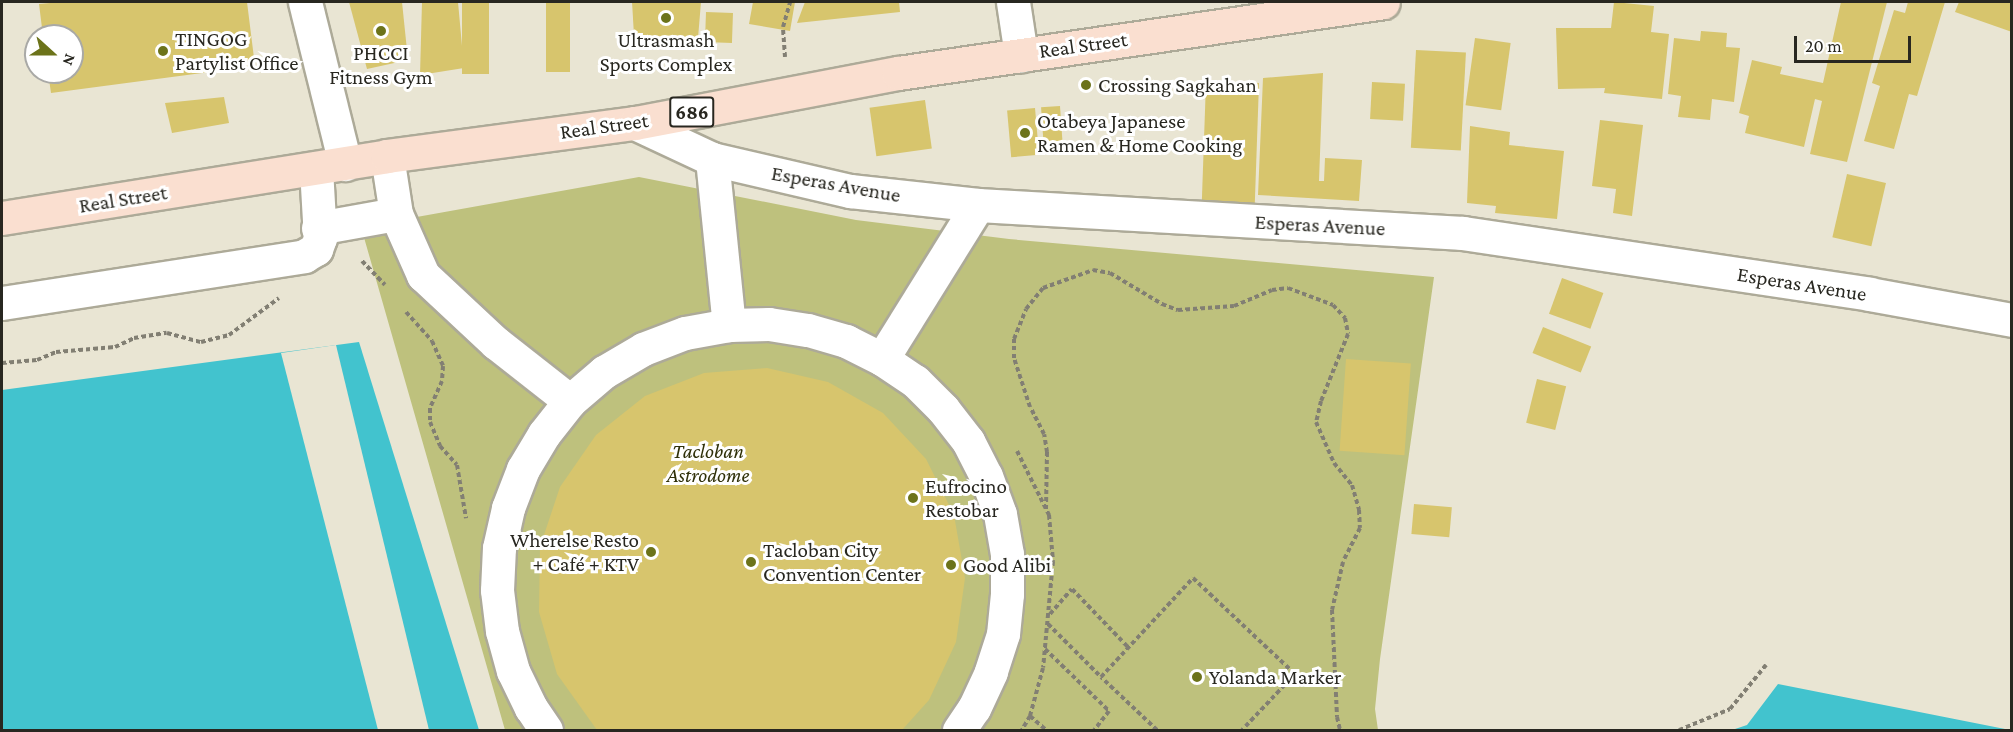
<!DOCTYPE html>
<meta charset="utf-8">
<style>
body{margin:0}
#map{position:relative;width:2013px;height:732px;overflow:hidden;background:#e9e5d3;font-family:"Crimson Pro",serif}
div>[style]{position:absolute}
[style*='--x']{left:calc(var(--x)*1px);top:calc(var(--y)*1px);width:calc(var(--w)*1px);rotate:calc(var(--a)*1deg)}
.green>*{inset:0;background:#bec17d}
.water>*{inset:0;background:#42c3ce}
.pier>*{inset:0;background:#e9e5d3}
.building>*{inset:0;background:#d7c56d;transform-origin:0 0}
.path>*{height:4px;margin-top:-2px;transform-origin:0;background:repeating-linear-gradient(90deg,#827f73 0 4.5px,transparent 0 7.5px)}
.roads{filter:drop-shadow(2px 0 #adaa98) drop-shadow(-2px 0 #adaa98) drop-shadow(0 2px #adaa98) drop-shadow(0 -2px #adaa98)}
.minor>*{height:33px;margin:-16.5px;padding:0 16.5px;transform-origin:16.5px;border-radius:16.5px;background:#fff}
.major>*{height:33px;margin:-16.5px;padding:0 16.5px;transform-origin:16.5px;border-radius:16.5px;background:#fadfd0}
.dots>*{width:16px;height:16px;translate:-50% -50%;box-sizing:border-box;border:3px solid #fff;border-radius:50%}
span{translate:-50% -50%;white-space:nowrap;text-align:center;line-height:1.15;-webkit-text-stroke:6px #fff;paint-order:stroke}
.shield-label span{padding:2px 4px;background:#fff;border:2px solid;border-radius:4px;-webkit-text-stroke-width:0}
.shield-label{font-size:20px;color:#282720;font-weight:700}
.poi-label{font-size:21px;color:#282720}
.left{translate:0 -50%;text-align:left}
.right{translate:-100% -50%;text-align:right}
.street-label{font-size:21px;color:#282720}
.park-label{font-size:21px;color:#2f3009;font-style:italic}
.frame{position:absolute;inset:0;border:3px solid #282720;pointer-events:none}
.north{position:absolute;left:24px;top:24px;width:60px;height:60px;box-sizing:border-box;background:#fff;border:2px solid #a9a9a6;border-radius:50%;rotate:111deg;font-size:16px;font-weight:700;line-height:24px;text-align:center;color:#282720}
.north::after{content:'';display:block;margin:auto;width:21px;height:27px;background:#6c731a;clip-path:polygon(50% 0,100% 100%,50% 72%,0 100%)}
.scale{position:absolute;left:1794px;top:36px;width:117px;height:27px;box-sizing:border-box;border:3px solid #282720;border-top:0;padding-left:8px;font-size:18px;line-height:21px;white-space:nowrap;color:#282720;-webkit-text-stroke:4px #fff;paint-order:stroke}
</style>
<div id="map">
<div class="green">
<div style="clip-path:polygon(639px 177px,856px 220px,1009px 239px,1434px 277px,1380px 659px,1375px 709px,1378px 730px,505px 730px,361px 227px)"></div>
</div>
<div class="water">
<div style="clip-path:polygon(359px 342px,479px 730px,2px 730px,2px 390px)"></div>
<div style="clip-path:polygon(1778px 684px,2005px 729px,2009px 730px,1732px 730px,1747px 725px)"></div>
</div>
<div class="pier">
<div style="clip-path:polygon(336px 345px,429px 730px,378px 730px,281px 353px)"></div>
</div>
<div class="building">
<div style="clip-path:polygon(61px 2px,247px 2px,255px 66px,51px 93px,48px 72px,72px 72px,72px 36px,43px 36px,39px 4px)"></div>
<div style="clip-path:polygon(349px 2px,402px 2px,408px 60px,367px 69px)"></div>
<div style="clip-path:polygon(422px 2px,458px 2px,464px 68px,420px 75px)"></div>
<div style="left:462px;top:2px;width:27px;height:72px"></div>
<div style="clip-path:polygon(632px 2px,701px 2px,698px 38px,634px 35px)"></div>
<div style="clip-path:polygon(753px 2px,795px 2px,790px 31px,749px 24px)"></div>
<div style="clip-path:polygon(805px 2px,899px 2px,900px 12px,797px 23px)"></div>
<div style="clip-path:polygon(1614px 2px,1654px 6px,1651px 32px,1669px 34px,1662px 99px,1604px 93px,1605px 88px,1558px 89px,1556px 28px,1611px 28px)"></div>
<div style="clip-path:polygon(1841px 2px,1887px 2px,1847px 162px,1810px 154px,1822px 101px,1815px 99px,1804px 147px,1745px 133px,1749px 116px,1739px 113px,1752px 60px,1782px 67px,1780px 74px,1823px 83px)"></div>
<div style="clip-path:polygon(1908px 2px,1945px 2px,1917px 96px,1909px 94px,1894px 149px,1864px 141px,1880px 86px,1872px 83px,1894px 10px,1905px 13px)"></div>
<div style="clip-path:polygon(1959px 2px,2012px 2px,2012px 32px,1955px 12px)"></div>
<div style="left:546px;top:3px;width:24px;height:69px"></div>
<div style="left:706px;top:12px;width:27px;height:30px;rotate:2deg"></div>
<div style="clip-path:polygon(1701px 31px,1727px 33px,1726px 47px,1740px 48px,1734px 102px,1712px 99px,1710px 120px,1678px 117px,1681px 96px,1668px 94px,1674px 38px,1700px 41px)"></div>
<div style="left:1475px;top:38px;width:36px;height:68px;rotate:8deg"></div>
<div style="left:1416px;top:50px;width:50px;height:98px;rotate:3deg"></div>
<div style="clip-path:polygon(1323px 73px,1319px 181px,1324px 181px,1325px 158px,1362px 160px,1359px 201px,1258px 195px,1263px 78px)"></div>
<div style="left:1372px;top:82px;width:33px;height:37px;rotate:3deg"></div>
<div style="left:1259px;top:83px;width:122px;height:53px;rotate:92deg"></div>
<div style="clip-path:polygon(224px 97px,229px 123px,172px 133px,165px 103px)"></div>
<div style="left:925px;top:100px;width:49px;height:56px;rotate:82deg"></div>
<div style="left:1060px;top:106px;width:43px;height:19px;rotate:86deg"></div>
<div style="left:1035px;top:108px;width:47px;height:28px;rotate:85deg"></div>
<div style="clip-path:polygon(1600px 120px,1643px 125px,1632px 216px,1613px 213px,1616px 189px,1592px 186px)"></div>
<div style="clip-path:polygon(1470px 126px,1510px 132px,1509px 145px,1564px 151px,1557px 219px,1495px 213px,1496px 206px,1467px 203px)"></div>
<div style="left:1847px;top:174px;width:40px;height:65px;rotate:13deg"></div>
<div style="left:1562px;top:278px;width:44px;height:38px;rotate:20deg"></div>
<div style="left:1543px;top:327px;width:52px;height:28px;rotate:22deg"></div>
<div style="left:1346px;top:359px;width:65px;height:92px;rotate:4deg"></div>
<div style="clip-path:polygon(767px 368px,828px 382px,883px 413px,926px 459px,954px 515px,965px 578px,956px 642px,929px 700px,902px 730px,597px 730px,557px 674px,539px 612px,540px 547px,560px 487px,596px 435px,645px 396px,704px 373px)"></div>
<div style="left:1537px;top:379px;width:30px;height:45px;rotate:14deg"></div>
<div style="left:1414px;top:504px;width:38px;height:30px;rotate:5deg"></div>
</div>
<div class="path">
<div style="--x:785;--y:57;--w:30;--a:-94"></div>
<div style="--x:783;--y:27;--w:26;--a:-74"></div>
<div style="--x:362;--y:261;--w:33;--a:46"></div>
<div style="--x:406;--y:312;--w:39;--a:48"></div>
<div style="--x:432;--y:341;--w:27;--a:66"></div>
<div style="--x:443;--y:366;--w:15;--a:94"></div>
<div style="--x:442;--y:381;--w:30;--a:114"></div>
<div style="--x:430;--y:408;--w:14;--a:90"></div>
<div style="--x:430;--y:422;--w:26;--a:67"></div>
<div style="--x:440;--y:446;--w:25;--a:48"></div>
<div style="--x:457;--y:465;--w:54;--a:80.4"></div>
<div style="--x:2;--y:363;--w:35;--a:-5"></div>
<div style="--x:37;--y:360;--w:21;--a:-23"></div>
<div style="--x:56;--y:352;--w:59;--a:-4.8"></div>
<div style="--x:115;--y:347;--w:21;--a:-25"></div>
<div style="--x:134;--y:338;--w:33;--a:-9"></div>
<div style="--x:167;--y:333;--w:35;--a:15"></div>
<div style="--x:201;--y:342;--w:29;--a:-14"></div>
<div style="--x:229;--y:335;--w:62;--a:-36.5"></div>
<div style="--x:1017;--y:451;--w:72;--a:63.4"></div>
<div style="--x:1049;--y:515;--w:46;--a:85"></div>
<div style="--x:1053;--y:561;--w:107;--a:95.3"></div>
<div style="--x:1043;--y:668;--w:50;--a:105.2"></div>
<div style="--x:1030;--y:716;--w:16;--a:120"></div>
<div style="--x:1046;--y:509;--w:57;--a:-89"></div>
<div style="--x:1047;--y:452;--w:18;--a:-99"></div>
<div style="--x:1044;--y:434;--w:30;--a:-117"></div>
<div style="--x:1030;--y:407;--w:52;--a:-108.1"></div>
<div style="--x:1014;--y:358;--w:19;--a:-90"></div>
<div style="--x:1014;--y:339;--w:32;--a:-68"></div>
<div style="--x:1026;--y:309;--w:27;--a:-51"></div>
<div style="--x:1043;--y:288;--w:53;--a:-19.8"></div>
<div style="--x:1093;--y:270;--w:17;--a:10"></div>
<div style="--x:1110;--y:273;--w:61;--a:30.8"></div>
<div style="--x:1162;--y:304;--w:17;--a:21"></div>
<div style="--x:1178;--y:310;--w:56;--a:-4.1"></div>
<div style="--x:1234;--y:306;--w:41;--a:-22.8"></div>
<div style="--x:1272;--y:290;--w:16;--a:-7"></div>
<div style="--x:1288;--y:288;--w:48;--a:20.7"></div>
<div style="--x:1333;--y:305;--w:18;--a:47"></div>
<div style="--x:1345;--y:318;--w:16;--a:79"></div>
<div style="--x:1348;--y:334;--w:72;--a:111.9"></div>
<div style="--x:1321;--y:401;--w:22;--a:103"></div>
<div style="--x:1316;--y:422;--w:45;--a:66.3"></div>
<div style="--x:1334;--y:463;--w:28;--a:51"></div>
<div style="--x:1352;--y:485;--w:26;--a:74"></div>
<div style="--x:1359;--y:510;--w:18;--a:87"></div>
<div style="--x:1360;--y:528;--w:38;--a:117"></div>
<div style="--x:1343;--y:562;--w:49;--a:102.9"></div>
<div style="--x:1332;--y:610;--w:107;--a:87.3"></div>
<div style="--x:1337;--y:717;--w:13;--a:77"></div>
<div style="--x:1050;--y:614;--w:33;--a:-49"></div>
<div style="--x:1072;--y:589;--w:81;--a:46"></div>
<div style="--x:1048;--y:624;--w:75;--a:45"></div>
<div style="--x:1045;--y:649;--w:89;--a:44.1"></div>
<div style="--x:1109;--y:711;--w:24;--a:128"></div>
<div style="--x:1030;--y:716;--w:21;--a:41"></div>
<div style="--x:1157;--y:730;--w:77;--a:-136.6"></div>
<div style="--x:1101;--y:677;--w:135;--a:-47.1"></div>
<div style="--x:1193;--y:578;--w:140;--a:43.3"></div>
<div style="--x:1295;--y:674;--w:77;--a:133.4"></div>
<div style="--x:1679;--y:730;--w:55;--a:-22.4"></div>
<div style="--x:1730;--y:709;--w:57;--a:-50.7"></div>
</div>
<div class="roads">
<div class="minor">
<div style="--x:305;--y:2;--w:167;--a:76.1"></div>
<div style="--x:1013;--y:2;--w:54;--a:81.4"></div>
<div style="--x:635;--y:123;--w:85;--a:25.1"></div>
<div style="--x:712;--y:159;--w:142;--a:13.1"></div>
<div style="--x:850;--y:191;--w:129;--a:6.2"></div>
<div style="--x:978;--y:205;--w:486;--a:3.3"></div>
<div style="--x:1463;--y:233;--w:411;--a:8.5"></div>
<div style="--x:1869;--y:294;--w:145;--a:10.3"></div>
<div style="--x:387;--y:156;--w:59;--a:81.2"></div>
<div style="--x:396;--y:214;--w:67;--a:66.1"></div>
<div style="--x:423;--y:275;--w:100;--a:43"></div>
<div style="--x:496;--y:343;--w:94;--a:38.1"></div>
<div style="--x:712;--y:159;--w:167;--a:84.2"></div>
<div style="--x:318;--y:228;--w:79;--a:-10.2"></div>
<div style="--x:2;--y:303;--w:306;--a:-8.8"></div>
<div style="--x:304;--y:256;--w:14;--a:-30"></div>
<div style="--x:316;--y:249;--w:12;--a:-70"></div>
<div style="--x:320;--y:238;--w:70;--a:-93.3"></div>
<div style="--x:882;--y:359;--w:181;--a:-58.1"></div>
<div style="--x:546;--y:730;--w:27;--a:-124"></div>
<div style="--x:531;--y:708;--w:41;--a:-115.9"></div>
<div style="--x:513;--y:671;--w:41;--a:-105.4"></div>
<div style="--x:502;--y:631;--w:41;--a:-97"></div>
<div style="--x:497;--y:590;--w:42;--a:-87.3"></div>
<div style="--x:499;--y:548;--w:41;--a:-77.3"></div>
<div style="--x:508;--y:508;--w:42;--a:-69"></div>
<div style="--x:523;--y:469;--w:41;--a:-59"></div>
<div style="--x:544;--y:434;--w:42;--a:-51.8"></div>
<div style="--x:570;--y:401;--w:45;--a:-40.5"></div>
<div style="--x:604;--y:372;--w:45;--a:-30.5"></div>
<div style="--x:643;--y:349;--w:45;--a:-20.9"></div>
<div style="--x:685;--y:333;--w:45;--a:-10.3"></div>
<div style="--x:729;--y:325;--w:40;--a:-1.4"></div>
<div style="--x:769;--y:324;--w:39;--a:9"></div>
<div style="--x:808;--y:330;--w:40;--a:16"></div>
<div style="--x:846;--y:341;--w:40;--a:26.6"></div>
<div style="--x:882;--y:359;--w:40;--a:34"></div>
<div style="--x:915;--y:381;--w:40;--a:45"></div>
<div style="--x:943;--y:409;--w:41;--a:52"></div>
<div style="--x:968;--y:441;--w:39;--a:63"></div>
<div style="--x:986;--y:476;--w:40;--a:69.8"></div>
<div style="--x:1000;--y:514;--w:41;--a:80.1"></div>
<div style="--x:1007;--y:554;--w:40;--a:90"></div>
<div style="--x:1007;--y:594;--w:40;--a:95.7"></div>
<div style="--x:1003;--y:634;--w:40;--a:108"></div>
<div style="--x:991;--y:672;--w:40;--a:115"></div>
<div style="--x:974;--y:708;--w:27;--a:124"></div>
</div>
<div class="major">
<div style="--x:2;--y:218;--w:390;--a:-9.1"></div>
<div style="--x:387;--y:156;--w:250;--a:-7.6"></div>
<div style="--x:635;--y:123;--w:268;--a:-10.8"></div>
<div style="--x:898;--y:73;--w:490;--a:-8.3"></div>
</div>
</div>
<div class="dots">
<div style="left:666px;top:18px;background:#6c731a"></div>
<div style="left:381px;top:31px;background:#6c731a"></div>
<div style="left:163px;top:51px;background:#6c731a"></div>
<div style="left:1086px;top:85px;background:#6c731a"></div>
<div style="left:1025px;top:133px;background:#6c731a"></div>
<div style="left:913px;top:498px;background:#6c731a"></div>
<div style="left:651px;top:552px;background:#6c731a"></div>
<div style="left:751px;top:562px;background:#6c731a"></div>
<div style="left:951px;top:565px;background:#6c731a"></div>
<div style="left:1197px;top:677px;background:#6c731a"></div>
</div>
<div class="shield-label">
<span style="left:692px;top:112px">686</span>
</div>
<div class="poi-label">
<span class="left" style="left:175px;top:51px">TINGOG<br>Partylist Office</span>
<span style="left:666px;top:52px">Ultrasmash<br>Sports Complex</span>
<span style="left:381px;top:65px">PHCCI<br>Fitness Gym</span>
<span class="left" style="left:1098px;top:85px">Crossing Sagkahan</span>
<span class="left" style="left:1037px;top:133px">Otabeya Japanese<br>Ramen &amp; Home Cooking</span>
<span class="left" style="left:925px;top:498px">Eufrocino<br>Restobar</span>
<span class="right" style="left:639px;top:552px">Wherelse Resto<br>+ Café + KTV</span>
<span class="left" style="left:763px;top:562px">Tacloban City<br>Convention Center</span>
<span class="left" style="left:963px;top:565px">Good Alibi</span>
<span class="left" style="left:1209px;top:677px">Yolanda Marker</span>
</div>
<div class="street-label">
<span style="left:1083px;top:45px;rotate:-8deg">Real Street</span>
<span style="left:604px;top:126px;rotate:-8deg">Real Street</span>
<span style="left:836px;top:184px;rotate:10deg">Esperas Avenue</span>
<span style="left:123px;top:199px;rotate:-9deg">Real Street</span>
<span style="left:1320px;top:225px;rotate:3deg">Esperas Avenue</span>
<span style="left:1802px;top:284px;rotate:9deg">Esperas Avenue</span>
</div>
<div class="park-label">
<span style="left:708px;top:463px">Tacloban<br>Astrodome</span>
</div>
<div class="frame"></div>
<div class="north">N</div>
<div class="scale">20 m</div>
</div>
